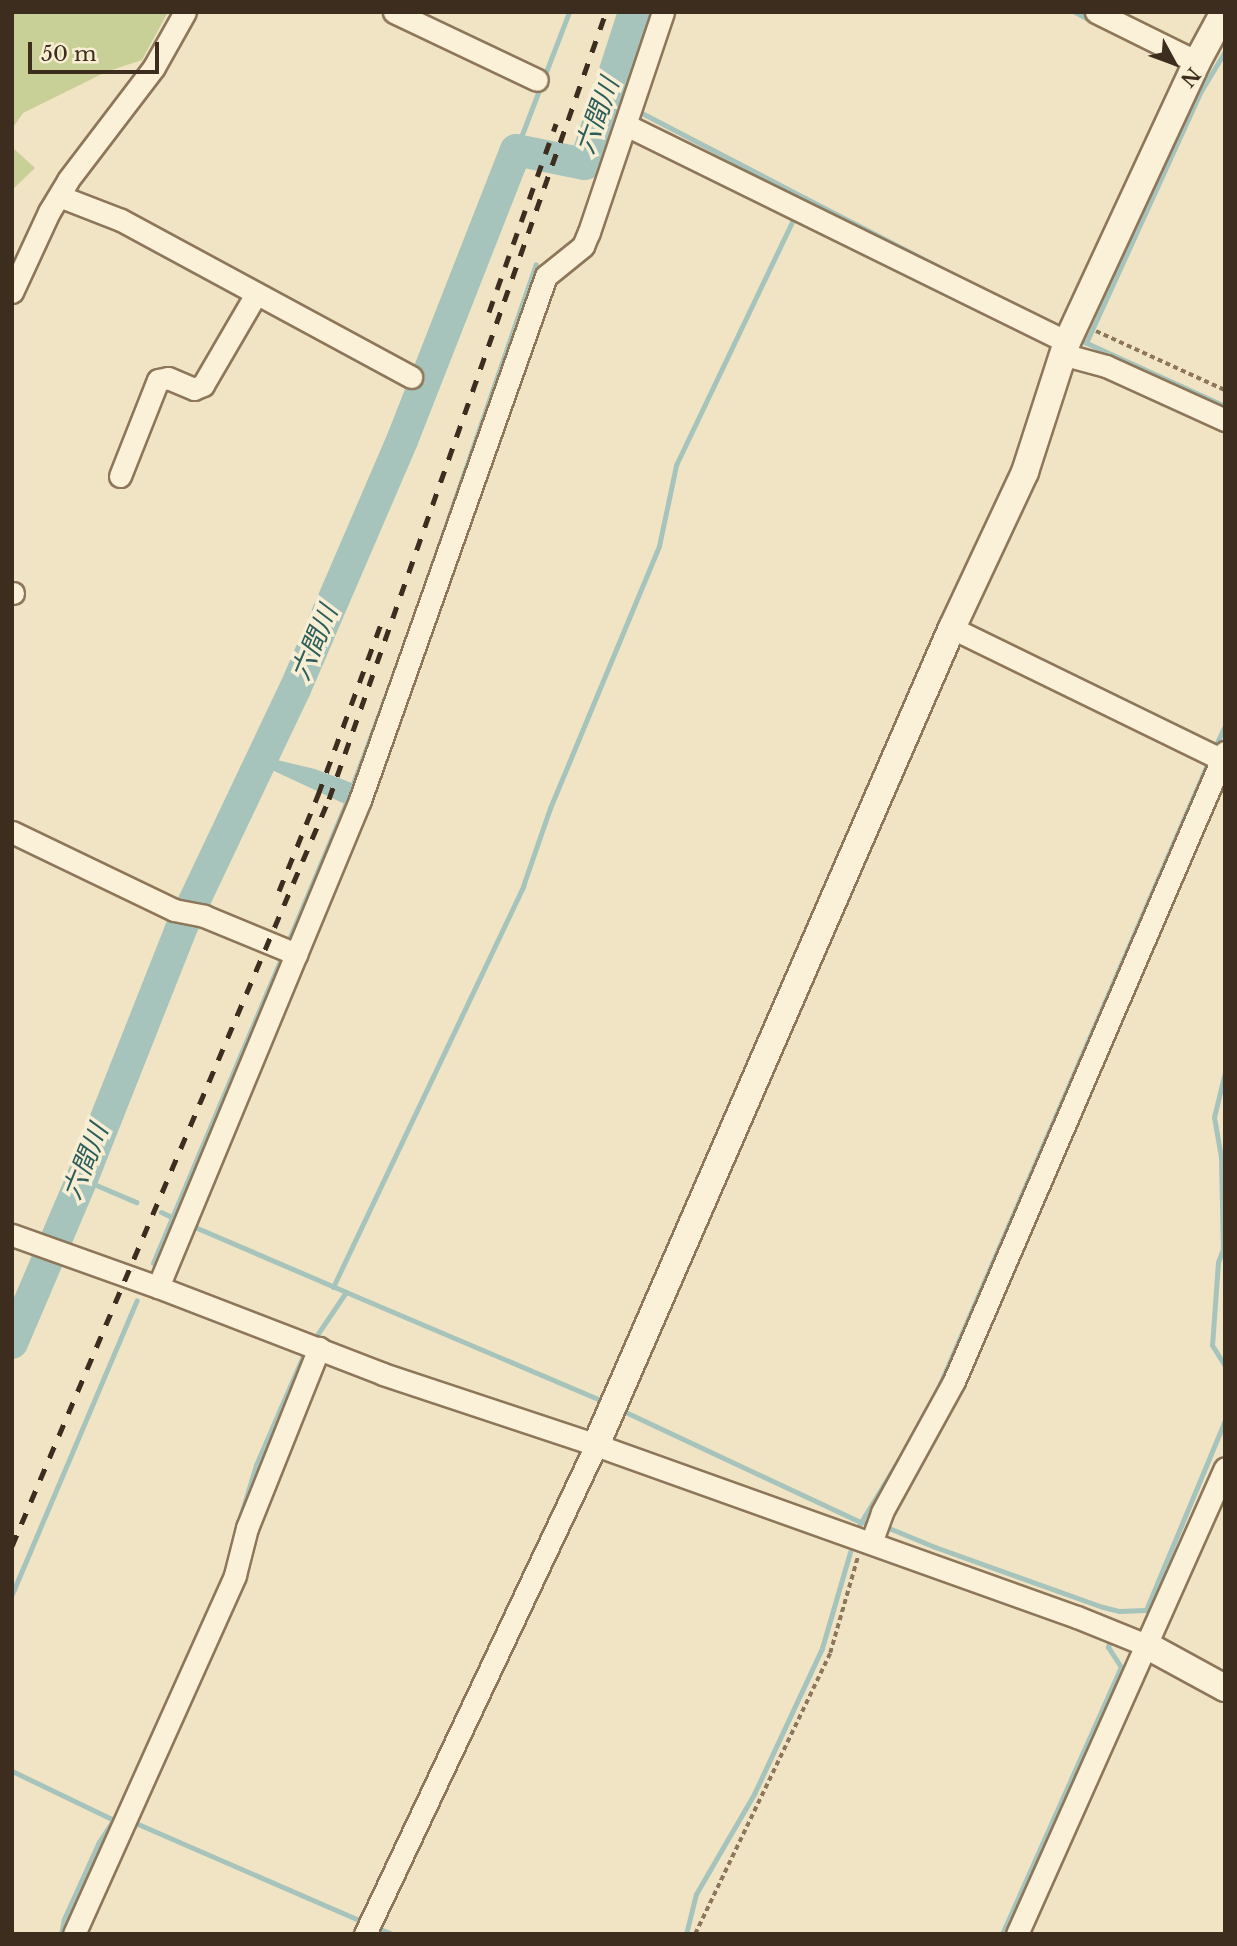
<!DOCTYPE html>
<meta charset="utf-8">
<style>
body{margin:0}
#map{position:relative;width:1237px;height:1946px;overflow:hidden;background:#f1e4c4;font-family:"Libre Baskerville","Noto Sans JP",serif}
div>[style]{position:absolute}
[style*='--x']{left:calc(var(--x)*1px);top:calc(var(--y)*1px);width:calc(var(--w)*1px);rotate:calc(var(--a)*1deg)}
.green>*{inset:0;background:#c8d097}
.water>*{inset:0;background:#a6c4bc}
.stream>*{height:5px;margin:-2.5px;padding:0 2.5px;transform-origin:2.5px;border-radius:2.5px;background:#a6c4bc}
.river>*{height:32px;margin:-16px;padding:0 16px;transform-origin:16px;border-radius:16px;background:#a6c4bc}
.path>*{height:3.5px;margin-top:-1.75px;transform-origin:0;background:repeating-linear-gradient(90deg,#8d7659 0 5px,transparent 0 8.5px)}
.roads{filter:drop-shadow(2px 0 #8d7659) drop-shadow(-2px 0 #8d7659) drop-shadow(0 2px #8d7659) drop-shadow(0 -2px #8d7659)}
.minor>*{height:21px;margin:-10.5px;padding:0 10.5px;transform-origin:10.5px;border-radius:10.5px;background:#fbf1d8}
.tertiary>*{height:26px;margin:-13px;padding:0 13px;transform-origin:13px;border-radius:13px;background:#fbf1d8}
.rail>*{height:5px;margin-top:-2.5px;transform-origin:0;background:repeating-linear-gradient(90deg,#3c2d1e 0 12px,transparent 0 24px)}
span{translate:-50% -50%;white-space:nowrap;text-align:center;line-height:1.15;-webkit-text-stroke:7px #f8eed4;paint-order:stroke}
.water-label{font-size:26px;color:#2c5d5b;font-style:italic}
.frame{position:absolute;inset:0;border:14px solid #3c2d1e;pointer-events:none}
.north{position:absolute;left:1139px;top:28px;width:70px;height:70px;-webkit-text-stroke:5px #f8eed4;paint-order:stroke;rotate:131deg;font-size:19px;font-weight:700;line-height:28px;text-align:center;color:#3c2d1e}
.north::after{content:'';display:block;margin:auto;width:24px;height:32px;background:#3c2d1e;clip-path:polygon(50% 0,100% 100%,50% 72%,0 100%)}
.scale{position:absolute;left:28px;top:42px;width:131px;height:32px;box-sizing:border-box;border:4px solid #3c2d1e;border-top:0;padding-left:9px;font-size:21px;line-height:24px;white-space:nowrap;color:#3c2d1e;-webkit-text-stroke:5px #f8eed4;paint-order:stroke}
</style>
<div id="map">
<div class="green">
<div style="clip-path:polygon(12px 12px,168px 12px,142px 60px,106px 72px,23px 113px,12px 129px)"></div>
<div style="clip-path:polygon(12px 147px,35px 168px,12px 190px)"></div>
</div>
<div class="water">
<div style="clip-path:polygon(277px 760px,315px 769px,357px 785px,349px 806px,272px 770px)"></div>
</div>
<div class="stream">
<div style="--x:1075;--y:12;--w:21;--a:28"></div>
<div style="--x:606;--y:95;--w:21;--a:28"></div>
<div style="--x:634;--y:109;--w:191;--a:27.5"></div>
<div style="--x:803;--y:197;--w:10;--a:114"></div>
<div style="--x:516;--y:150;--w:148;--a:-69"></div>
<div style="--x:803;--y:197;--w:174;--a:27.3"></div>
<div style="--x:1078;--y:339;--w:162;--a:24.5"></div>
<div style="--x:1086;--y:343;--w:277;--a:-65.5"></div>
<div style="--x:1201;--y:91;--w:47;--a:-59"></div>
<div style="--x:414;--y:618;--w:374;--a:-71"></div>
<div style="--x:1213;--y:751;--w:29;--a:-65"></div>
<div style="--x:261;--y:760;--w:21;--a:19"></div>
<div style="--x:351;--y:789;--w:138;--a:-69.6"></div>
<div style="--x:287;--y:944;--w:158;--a:-67.3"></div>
<div style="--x:1225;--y:1072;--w:46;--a:103.7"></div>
<div style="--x:1214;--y:1117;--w:41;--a:80.1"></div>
<div style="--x:1221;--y:1157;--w:92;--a:88.8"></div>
<div style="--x:1223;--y:1249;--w:14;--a:111"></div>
<div style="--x:1218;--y:1262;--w:83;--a:94.1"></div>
<div style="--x:1212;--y:1345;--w:25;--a:58"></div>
<div style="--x:82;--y:1179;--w:59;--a:23.1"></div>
<div style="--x:161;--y:1212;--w:14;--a:25"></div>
<div style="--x:190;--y:1225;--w:170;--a:23.2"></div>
<div style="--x:346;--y:1292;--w:52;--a:124"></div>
<div style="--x:153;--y:1263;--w:336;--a:-67.2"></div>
<div style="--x:333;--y:1287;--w:444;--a:-64.6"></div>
<div style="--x:523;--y:886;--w:83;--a:-70.9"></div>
<div style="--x:550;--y:808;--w:284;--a:-67.4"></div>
<div style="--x:659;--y:546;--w:83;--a:-78.1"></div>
<div style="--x:676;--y:465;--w:277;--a:-64.5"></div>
<div style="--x:346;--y:1292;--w:284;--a:23"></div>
<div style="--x:936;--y:1393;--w:689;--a:-66.67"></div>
<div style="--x:619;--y:1409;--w:266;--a:25.1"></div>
<div style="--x:860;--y:1522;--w:14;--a:8"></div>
<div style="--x:238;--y:1524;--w:62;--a:-73"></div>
<div style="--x:256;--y:1465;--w:119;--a:-66.7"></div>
<div style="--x:884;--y:1526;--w:55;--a:22.4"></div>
<div style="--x:935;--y:1547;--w:178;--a:19.7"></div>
<div style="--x:1103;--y:1607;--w:16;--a:14"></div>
<div style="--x:1119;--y:1611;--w:27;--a:-2"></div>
<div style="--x:1146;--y:1610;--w:206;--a:-67.4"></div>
<div style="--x:858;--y:1527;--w:89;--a:-58.8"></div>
<div style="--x:12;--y:1594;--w:319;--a:-67"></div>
<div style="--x:12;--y:1771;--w:113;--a:25.7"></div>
<div style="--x:131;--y:1821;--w:256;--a:23.5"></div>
<div style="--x:375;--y:1927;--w:18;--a:22"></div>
<div style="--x:61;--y:1934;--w:15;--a:-79"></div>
<div style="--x:64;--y:1919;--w:85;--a:-65.6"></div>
<div style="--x:99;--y:1842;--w:37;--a:-57"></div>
<div style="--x:686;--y:1934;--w:41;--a:-76"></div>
<div style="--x:696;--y:1894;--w:116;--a:-59.9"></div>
<div style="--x:754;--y:1794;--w:161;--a:-65"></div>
<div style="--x:822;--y:1648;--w:100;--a:-73.7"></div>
<div style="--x:1002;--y:1934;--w:292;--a:-66"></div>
<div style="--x:1121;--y:1667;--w:24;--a:-123"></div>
<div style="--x:1108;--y:1647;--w:7;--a:-74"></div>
</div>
<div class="river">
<div style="--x:12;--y:1343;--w:178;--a:-66.9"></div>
<div style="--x:82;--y:1179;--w:267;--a:-68.4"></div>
<div style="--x:180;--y:931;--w:268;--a:-64.6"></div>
<div style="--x:295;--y:689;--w:273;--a:-66.7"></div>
<div style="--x:403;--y:438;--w:309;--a:-68.6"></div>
<div style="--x:516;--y:150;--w:70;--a:11.5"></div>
<div style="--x:585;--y:164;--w:160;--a:-72.1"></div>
</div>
<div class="path">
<div style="--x:1096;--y:331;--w:142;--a:24.6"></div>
<div style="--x:695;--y:1934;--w:312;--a:-64.3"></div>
<div style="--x:830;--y:1653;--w:101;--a:-73.9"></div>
</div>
<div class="roads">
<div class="minor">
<div style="--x:394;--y:12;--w:158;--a:25.4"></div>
<div style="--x:1096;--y:12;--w:113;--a:26.3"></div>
<div style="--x:626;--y:125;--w:491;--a:26.2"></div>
<div style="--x:59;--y:196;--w:66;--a:21.2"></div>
<div style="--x:121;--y:220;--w:330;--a:28.4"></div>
<div style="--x:12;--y:292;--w:88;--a:-65.2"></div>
<div style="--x:49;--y:212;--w:37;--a:-59"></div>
<div style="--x:68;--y:180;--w:142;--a:-52.7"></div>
<div style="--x:154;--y:67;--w:63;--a:-60.6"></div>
<div style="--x:1062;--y:354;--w:46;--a:15.3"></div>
<div style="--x:1106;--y:366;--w:131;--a:24.4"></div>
<div style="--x:120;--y:476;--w:103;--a:-68.4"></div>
<div style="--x:158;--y:380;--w:10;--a:-11"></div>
<div style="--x:168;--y:378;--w:28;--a:23"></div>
<div style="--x:194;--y:389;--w:10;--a:-24"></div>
<div style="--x:203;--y:385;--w:105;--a:-59.8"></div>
<div style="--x:12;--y:593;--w:1;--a:0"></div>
<div style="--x:952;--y:628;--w:304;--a:26"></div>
<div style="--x:12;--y:832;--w:180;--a:25.7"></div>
<div style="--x:174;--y:910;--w:31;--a:11"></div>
<div style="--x:204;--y:916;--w:100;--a:22.4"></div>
<div style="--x:12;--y:1235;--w:155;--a:19.6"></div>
<div style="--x:158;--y:1287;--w:241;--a:21.1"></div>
<div style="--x:383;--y:1374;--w:225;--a:18.4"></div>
<div style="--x:596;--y:1445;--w:511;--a:19.68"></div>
<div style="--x:1077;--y:1617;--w:74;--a:22.1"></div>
<div style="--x:158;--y:1287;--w:527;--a:-67.47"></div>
<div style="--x:360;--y:800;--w:556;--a:-70.46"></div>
<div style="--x:546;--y:276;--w:48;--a:-39"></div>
<div style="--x:583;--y:246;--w:15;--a:-67"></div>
<div style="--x:589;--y:232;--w:232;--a:-71.4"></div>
<div style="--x:871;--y:1543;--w:33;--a:-70"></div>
<div style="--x:882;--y:1512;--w:149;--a:-61.2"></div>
<div style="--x:954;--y:1381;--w:685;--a:-66.69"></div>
<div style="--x:74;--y:1934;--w:393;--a:-65.8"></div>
<div style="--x:235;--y:1575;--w:49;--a:-75.7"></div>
<div style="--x:247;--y:1528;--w:194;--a:-68.2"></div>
<div style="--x:365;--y:1934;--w:541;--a:-64.71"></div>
<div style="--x:1017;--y:1934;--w:510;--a:-65.95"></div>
</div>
<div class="tertiary">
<div style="--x:596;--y:1445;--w:891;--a:-66.46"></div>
<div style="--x:952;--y:628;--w:172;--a:-64.9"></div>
<div style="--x:1025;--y:472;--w:137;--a:-72.1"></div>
<div style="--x:1067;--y:342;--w:309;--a:-65.1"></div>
<div style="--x:1197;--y:62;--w:57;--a:-61.6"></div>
<div style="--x:1146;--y:1645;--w:90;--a:28.6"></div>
</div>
</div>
<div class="rail">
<div style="--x:489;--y:312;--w:200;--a:-70.4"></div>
<div style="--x:279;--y:891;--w:104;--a:-67.9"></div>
<div style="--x:318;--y:795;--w:191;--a:-69.8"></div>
<div style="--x:12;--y:1546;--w:811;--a:-67.01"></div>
<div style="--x:329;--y:799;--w:834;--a:-70.61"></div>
</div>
<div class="water-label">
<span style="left:598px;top:116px;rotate:-70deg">六間川</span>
<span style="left:315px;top:643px;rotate:-67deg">六間川</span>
<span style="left:86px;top:1162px;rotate:-68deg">六間川</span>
</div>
<div class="frame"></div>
<div class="north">N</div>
<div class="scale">50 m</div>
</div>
